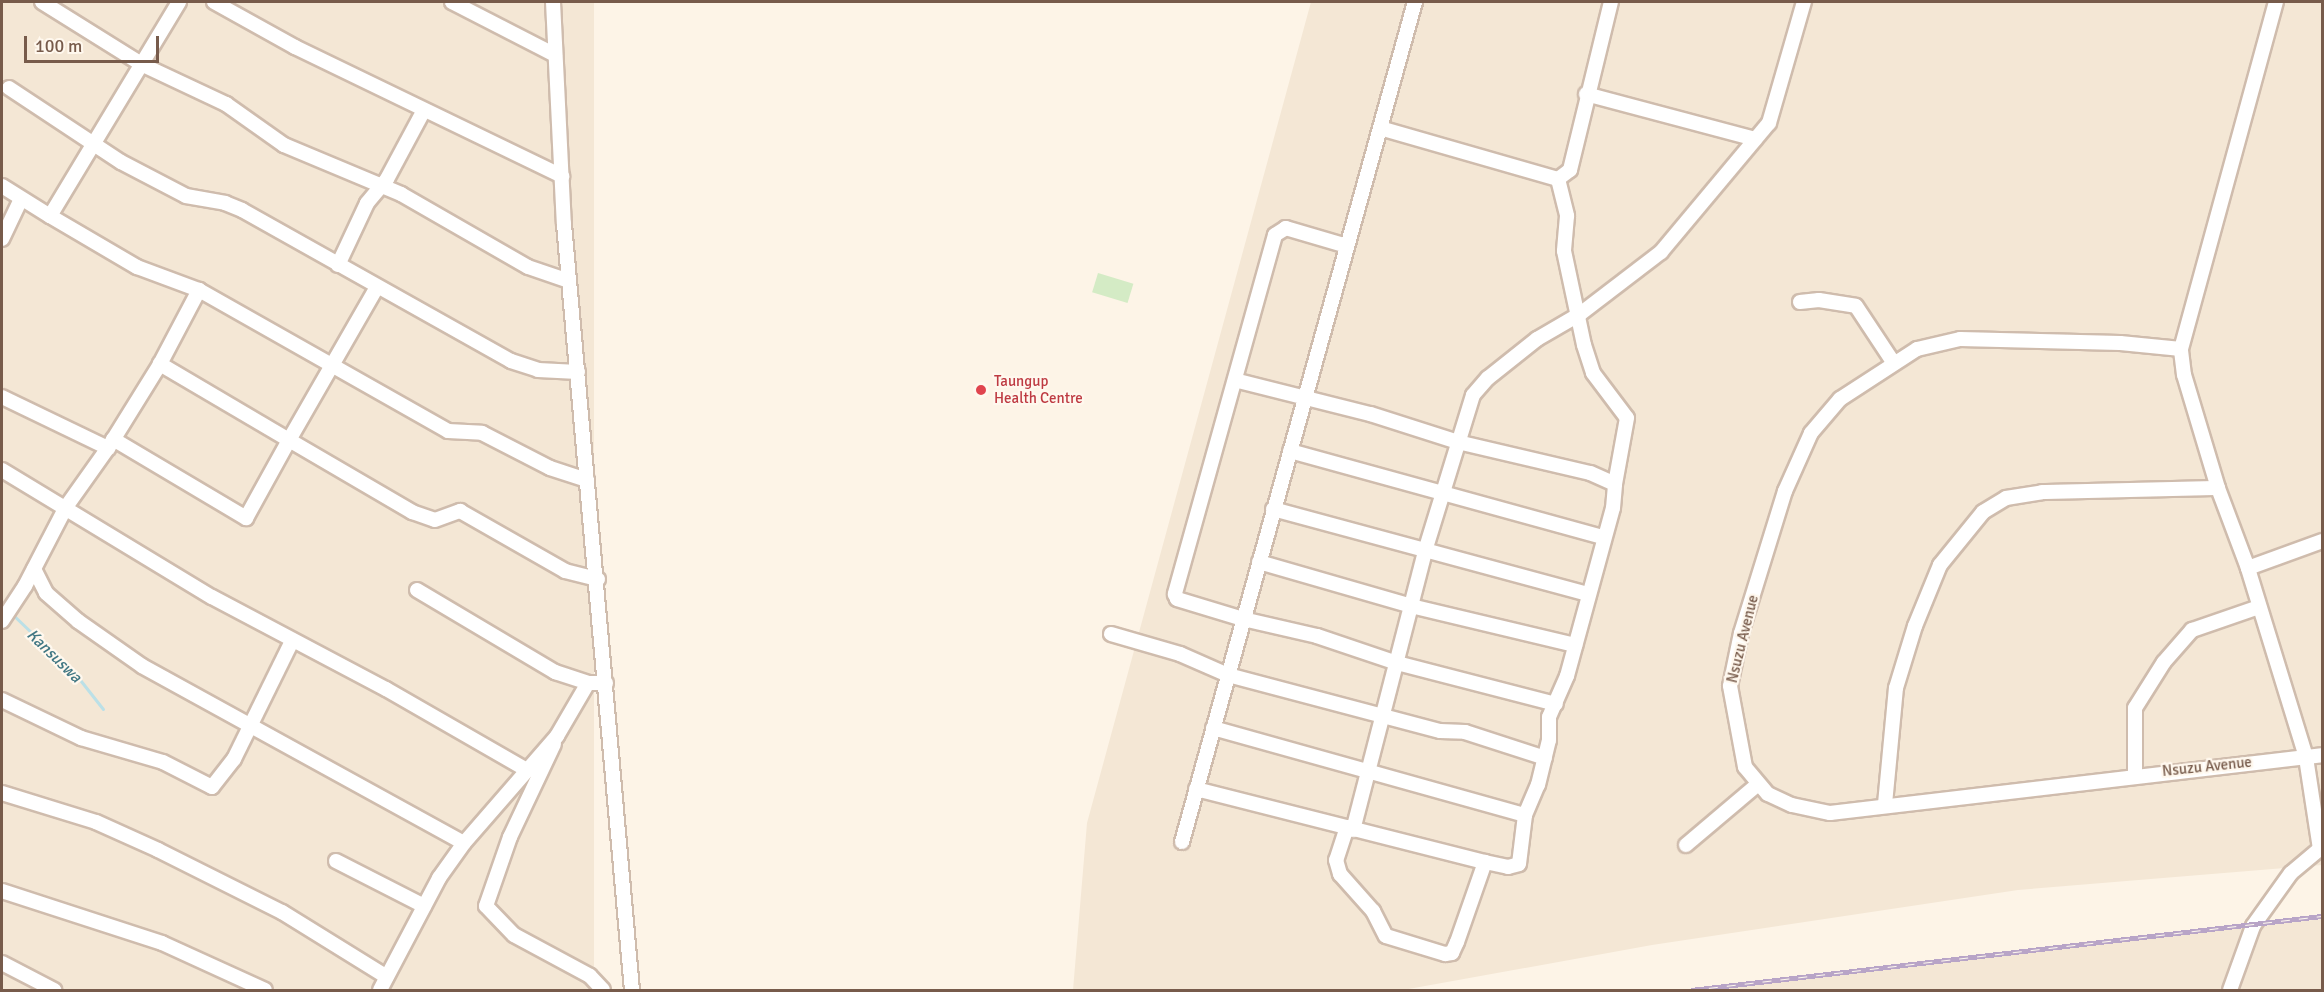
<!DOCTYPE html>
<style>
body{margin:0}
#map{position:relative;width:2324px;height:992px;overflow:hidden;background:#fdf4e7;font-family:Signika,sans-serif}
div>[style]{position:absolute}
[style*='--x']{left:calc(var(--x)*1px);top:calc(var(--y)*1px);width:calc(var(--w)*1px);rotate:calc(var(--a)*1deg)}
.residential>*{inset:0;background:#f4e7d5;transform-origin:0 0}
.green>*{inset:0;background:#d4ebc5;transform-origin:0 0}
.stream>*{height:3px;margin:-1.5px;padding:0 1.5px;transform-origin:1.5px;border-radius:1.5px;background:#bbe0e7}
.roads{filter:drop-shadow(2px 0 #cfbcad) drop-shadow(-2px 0 #cfbcad) drop-shadow(0 2px #cfbcad) drop-shadow(0 -2px #cfbcad)}
.minor>*{height:14px;margin:-7px;padding:0 7px;transform-origin:7px;border-radius:7px;background:#fff}
.rail>*{height:5px;margin-top:-2.5px;transform-origin:0;background:repeating-linear-gradient(90deg,#fff8ee 0 9px,#b8a4c7 0 18px);box-sizing:border-box;border-block:2px solid #b8a4c7}
.dots>*{width:16px;height:16px;translate:-50% -50%;box-sizing:border-box;border:3px solid #fff8ee;border-radius:50%}
span{translate:-50% -50%;white-space:nowrap;text-align:center;line-height:1.15;-webkit-text-stroke:4.5px #fff8ee;paint-order:stroke}
.health-label{font-size:15px;color:#be3a42}
.left{translate:0 -50%;text-align:left}
.street-label{font-size:15px;color:#775b4b}
.water-label{font-size:16px;color:#417783;font-style:italic}
.frame{position:absolute;inset:0;border:3px solid #775b4b;pointer-events:none}
.scale{position:absolute;left:24px;top:36px;width:135px;height:27px;box-sizing:border-box;border:3px solid #775b4b;border-top:0;padding-left:8px;font-size:18px;line-height:21px;white-space:nowrap;color:#775b4b;-webkit-text-stroke:4px #fff8ee;paint-order:stroke}
</style>
<div id="map">
<div class="residential">
<div style="left:2px;top:2px;width:592px;height:988px"></div>
<div style="clip-path:polygon(1311px 2px,2322px 2px,2322px 865px,2018px 890px,1652px 945px,1403px 990px,1073px 990px,1087px 823px)"></div>
<div style="clip-path:polygon(2322px 919px,2322px 990px,1693px 990px,1727px 986px)"></div>
</div>
<div class="green">
<div style="left:1098px;top:273px;width:37px;height:20px;rotate:17deg"></div>
</div>
<div class="stream">
<div style="--x:11;--y:613;--w:91;--a:43.7"></div>
<div style="--x:77;--y:676;--w:42;--a:51.8"></div>
</div>
<div class="roads">
<div class="minor">
<div style="--x:42;--y:2;--w:119;--a:32"></div>
<div style="--x:143;--y:65;--w:92;--a:25.2"></div>
<div style="--x:226;--y:104;--w:71;--a:35.3"></div>
<div style="--x:284;--y:145;--w:127;--a:22.7"></div>
<div style="--x:401;--y:194;--w:146;--a:29.9"></div>
<div style="--x:528;--y:267;--w:43;--a:18.9"></div>
<div style="--x:214;--y:2;--w:93;--a:29.1"></div>
<div style="--x:295;--y:47;--w:297;--a:25.8"></div>
<div style="--x:452;--y:2;--w:116;--a:27.2"></div>
<div style="--x:553;--y:2;--w:222;--a:87.2"></div>
<div style="--x:564;--y:224;--w:769;--a:84.93"></div>
<div style="--x:9;--y:88;--w:134;--a:33.5"></div>
<div style="--x:121;--y:162;--w:73;--a:27.6"></div>
<div style="--x:186;--y:196;--w:40;--a:10"></div>
<div style="--x:225;--y:203;--w:18;--a:22"></div>
<div style="--x:242;--y:210;--w:308;--a:29.3"></div>
<div style="--x:511;--y:361;--w:28;--a:18"></div>
<div style="--x:538;--y:370;--w:40;--a:2.9"></div>
<div style="--x:1586;--y:94;--w:175;--a:14.9"></div>
<div style="--x:1380;--y:128;--w:185;--a:16"></div>
<div style="--x:1558;--y:179;--w:15;--a:-37"></div>
<div style="--x:1570;--y:170;--w:173;--a:-76.3"></div>
<div style="--x:1558;--y:179;--w:38;--a:76"></div>
<div style="--x:1567;--y:216;--w:35;--a:95"></div>
<div style="--x:1564;--y:251;--w:96;--a:78"></div>
<div style="--x:1584;--y:345;--w:29;--a:72"></div>
<div style="--x:1593;--y:373;--w:56;--a:52.9"></div>
<div style="--x:1627;--y:418;--w:67;--a:100.3"></div>
<div style="--x:2;--y:186;--w:57;--a:32"></div>
<div style="--x:50;--y:216;--w:250;--a:-58.9"></div>
<div style="--x:50;--y:216;--w:101;--a:30.4"></div>
<div style="--x:137;--y:267;--w:66;--a:20.4"></div>
<div style="--x:199;--y:290;--w:286;--a:29.5"></div>
<div style="--x:448;--y:431;--w:34;--a:3"></div>
<div style="--x:482;--y:433;--w:76;--a:27.2"></div>
<div style="--x:550;--y:468;--w:39;--a:18"></div>
<div style="--x:2;--y:239;--w:44;--a:-64.6"></div>
<div style="--x:1347;--y:246;--w:64;--a:-163.6"></div>
<div style="--x:1286;--y:228;--w:13;--a:148"></div>
<div style="--x:1275;--y:235;--w:373;--a:105.6"></div>
<div style="--x:1175;--y:594;--w:5;--a:68"></div>
<div style="--x:1177;--y:599;--w:69;--a:16.9"></div>
<div style="--x:1243;--y:619;--w:76;--a:12.9"></div>
<div style="--x:1317;--y:636;--w:84;--a:18.6"></div>
<div style="--x:1397;--y:663;--w:164;--a:14.5"></div>
<div style="--x:338;--y:265;--w:68;--a:-64.9"></div>
<div style="--x:367;--y:203;--w:31;--a:-50"></div>
<div style="--x:387;--y:179;--w:76;--a:-61.8"></div>
<div style="--x:377;--y:287;--w:177;--a:119.9"></div>
<div style="--x:289;--y:440;--w:143;--a:30.3"></div>
<div style="--x:412;--y:512;--w:24;--a:19"></div>
<div style="--x:435;--y:520;--w:27;--a:-20"></div>
<div style="--x:460;--y:511;--w:121;--a:29.7"></div>
<div style="--x:565;--y:571;--w:34;--a:14"></div>
<div style="--x:1800;--y:302;--w:19;--a:-6"></div>
<div style="--x:1819;--y:300;--w:37;--a:9"></div>
<div style="--x:1856;--y:306;--w:67;--a:56.5"></div>
<div style="--x:2181;--y:349;--w:61;--a:-174.4"></div>
<div style="--x:2120;--y:343;--w:160;--a:-178.6"></div>
<div style="--x:1960;--y:339;--w:44;--a:166.9"></div>
<div style="--x:1917;--y:349;--w:92;--a:147"></div>
<div style="--x:1840;--y:399;--w:45;--a:130.5"></div>
<div style="--x:1811;--y:433;--w:64;--a:114.1"></div>
<div style="--x:1785;--y:491;--w:149;--a:107.2"></div>
<div style="--x:1741;--y:633;--w:54;--a:101.7"></div>
<div style="--x:1730;--y:686;--w:82;--a:79.5"></div>
<div style="--x:1745;--y:767;--w:35;--a:50"></div>
<div style="--x:1768;--y:794;--w:26;--a:25"></div>
<div style="--x:1792;--y:805;--w:39;--a:12"></div>
<div style="--x:1830;--y:813;--w:495;--a:-6.7"></div>
<div style="--x:2;--y:397;--w:118;--a:25.7"></div>
<div style="--x:113;--y:439;--w:155;--a:30.7"></div>
<div style="--x:246;--y:518;--w:89;--a:-61.1"></div>
<div style="--x:289;--y:440;--w:150;--a:-149.5"></div>
<div style="--x:1290;--y:451;--w:325;--a:15.4"></div>
<div style="--x:2;--y:470;--w:245;--a:31.2"></div>
<div style="--x:212;--y:597;--w:197;--a:27.9"></div>
<div style="--x:386;--y:689;--w:163;--a:29.9"></div>
<div style="--x:1273;--y:509;--w:327;--a:15.1"></div>
<div style="--x:1259;--y:562;--w:158;--a:16.1"></div>
<div style="--x:1411;--y:606;--w:169;--a:13.4"></div>
<div style="--x:2248;--y:568;--w:79;--a:-20"></div>
<div style="--x:34;--y:569;--w:27;--a:63"></div>
<div style="--x:46;--y:593;--w:43;--a:41.2"></div>
<div style="--x:78;--y:621;--w:78;--a:35.1"></div>
<div style="--x:142;--y:666;--w:367;--a:28.8"></div>
<div style="--x:417;--y:590;--w:161;--a:30.7"></div>
<div style="--x:555;--y:672;--w:35;--a:18"></div>
<div style="--x:2;--y:621;--w:42;--a:-56.7"></div>
<div style="--x:25;--y:586;--w:89;--a:-62.6"></div>
<div style="--x:66;--y:507;--w:72;--a:-54.6"></div>
<div style="--x:108;--y:448;--w:99;--a:-58.2"></div>
<div style="--x:160;--y:364;--w:84;--a:-62.2"></div>
<div style="--x:1111;--y:634;--w:72;--a:16.2"></div>
<div style="--x:1180;--y:654;--w:52;--a:23.6"></div>
<div style="--x:1228;--y:675;--w:219;--a:14.8"></div>
<div style="--x:1440;--y:731;--w:25;--a:2"></div>
<div style="--x:1465;--y:732;--w:84;--a:18"></div>
<div style="--x:2;--y:700;--w:88;--a:25.7"></div>
<div style="--x:81;--y:738;--w:85;--a:16.3"></div>
<div style="--x:163;--y:762;--w:55;--a:27"></div>
<div style="--x:212;--y:787;--w:36;--a:-52"></div>
<div style="--x:234;--y:759;--w:131;--a:-63.8"></div>
<div style="--x:1213;--y:728;--w:324;--a:15.6"></div>
<div style="--x:554;--y:744;--w:103;--a:115.3"></div>
<div style="--x:510;--y:837;--w:73;--a:109.2"></div>
<div style="--x:486;--y:906;--w:40;--a:46"></div>
<div style="--x:514;--y:935;--w:86;--a:28.3"></div>
<div style="--x:590;--y:976;--w:19;--a:47"></div>
<div style="--x:2135;--y:774;--w:66;--a:-90"></div>
<div style="--x:2135;--y:708;--w:54;--a:-57.8"></div>
<div style="--x:2164;--y:662;--w:43;--a:-48.8"></div>
<div style="--x:2192;--y:630;--w:71;--a:-18.9"></div>
<div style="--x:1196;--y:789;--w:298;--a:14.2"></div>
<div style="--x:1485;--y:862;--w:24;--a:12"></div>
<div style="--x:1508;--y:867;--w:11;--a:-15"></div>
<div style="--x:1519;--y:864;--w:49;--a:-83"></div>
<div style="--x:1525;--y:815;--w:33;--a:-67"></div>
<div style="--x:1538;--y:785;--w:46;--a:-76.3"></div>
<div style="--x:1549;--y:740;--w:23;--a:-90"></div>
<div style="--x:1549;--y:717;--w:45;--a:-66.3"></div>
<div style="--x:1567;--y:676;--w:174;--a:-74.7"></div>
<div style="--x:1613;--y:508;--w:24;--a:-85"></div>
<div style="--x:1615;--y:484;--w:27;--a:-156"></div>
<div style="--x:1590;--y:473;--w:136;--a:-166.8"></div>
<div style="--x:1458;--y:442;--w:92;--a:-162.3"></div>
<div style="--x:1370;--y:414;--w:139;--a:-165.9"></div>
<div style="--x:2;--y:793;--w:98;--a:17.1"></div>
<div style="--x:96;--y:822;--w:68;--a:24.3"></div>
<div style="--x:158;--y:850;--w:139;--a:26.6"></div>
<div style="--x:282;--y:912;--w:123;--a:31.8"></div>
<div style="--x:1885;--y:804;--w:117;--a:-84.6"></div>
<div style="--x:1896;--y:688;--w:65;--a:-73"></div>
<div style="--x:1915;--y:626;--w:66;--a:-67.7"></div>
<div style="--x:1940;--y:565;--w:68;--a:-50.9"></div>
<div style="--x:1983;--y:512;--w:27;--a:-31"></div>
<div style="--x:2006;--y:498;--w:36;--a:-9"></div>
<div style="--x:2042;--y:492;--w:176;--a:-1.3"></div>
<div style="--x:1347;--y:827;--w:35;--a:108"></div>
<div style="--x:1336;--y:860;--w:15;--a:74"></div>
<div style="--x:1340;--y:874;--w:50;--a:48.3"></div>
<div style="--x:1373;--y:911;--w:28;--a:63"></div>
<div style="--x:1386;--y:936;--w:62;--a:17"></div>
<div style="--x:1445;--y:954;--w:7;--a:-8"></div>
<div style="--x:1452;--y:953;--w:12;--a:-66"></div>
<div style="--x:1457;--y:942;--w:85;--a:-70.7"></div>
<div style="--x:1353;--y:830;--w:288;--a:-75.5"></div>
<div style="--x:1425;--y:551;--w:163;--a:-72.9"></div>
<div style="--x:1473;--y:395;--w:23;--a:-49"></div>
<div style="--x:1488;--y:378;--w:63;--a:-38.5"></div>
<div style="--x:1537;--y:339;--w:50;--a:-30.2"></div>
<div style="--x:1580;--y:314;--w:102;--a:-37.4"></div>
<div style="--x:1661;--y:252;--w:168;--a:-50.1"></div>
<div style="--x:1769;--y:123;--w:126;--a:-73.9"></div>
<div style="--x:1182;--y:842;--w:872;--a:-74.5"></div>
<div style="--x:1686;--y:845;--w:93;--a:-40.2"></div>
<div style="--x:336;--y:861;--w:99;--a:27.1"></div>
<div style="--x:2;--y:891;--w:168;--a:18"></div>
<div style="--x:162;--y:943;--w:113;--a:24.5"></div>
<div style="--x:2;--y:963;--w:59;--a:27.4"></div>
<div style="--x:380;--y:990;--w:127;--a:-62.2"></div>
<div style="--x:439;--y:878;--w:43;--a:-54.5"></div>
<div style="--x:464;--y:843;--w:142;--a:-49"></div>
<div style="--x:557;--y:736;--w:61;--a:-59.7"></div>
<div style="--x:588;--y:683;--w:18;--a:0"></div>
<div style="--x:2230;--y:990;--w:68;--a:-70.2"></div>
<div style="--x:2253;--y:926;--w:65;--a:-54.4"></div>
<div style="--x:2291;--y:873;--w:38;--a:-40"></div>
<div style="--x:2320;--y:849;--w:93;--a:-98.7"></div>
<div style="--x:2306;--y:757;--w:198;--a:-107.1"></div>
<div style="--x:2248;--y:568;--w:85;--a:-110.6"></div>
<div style="--x:2218;--y:488;--w:118;--a:-106.7"></div>
<div style="--x:2184;--y:375;--w:26;--a:-97"></div>
<div style="--x:2181;--y:349;--w:360;--a:-74.7"></div>
</div>
</div>
<div class="rail">
<div style="--x:1691;--y:990;--w:635;--a:-6.69"></div>
</div>
<div class="dots">
<div style="left:981px;top:390px;background:#e0444e"></div>
</div>
<div class="health-label">
<span class="left" style="left:994px;top:390px">Taungup<br>Health Centre</span>
</div>
<div class="street-label">
<span style="left:1743px;top:639px;rotate:-76deg">Nsuzu Avenue</span>
<span style="left:2207px;top:767px;rotate:-6deg">Nsuzu Avenue</span>
</div>
<div class="water-label">
<span style="left:54px;top:656px;rotate:44deg">Kansuswa</span>
</div>
<div class="frame"></div>
<div class="scale">100 m</div>
</div>
